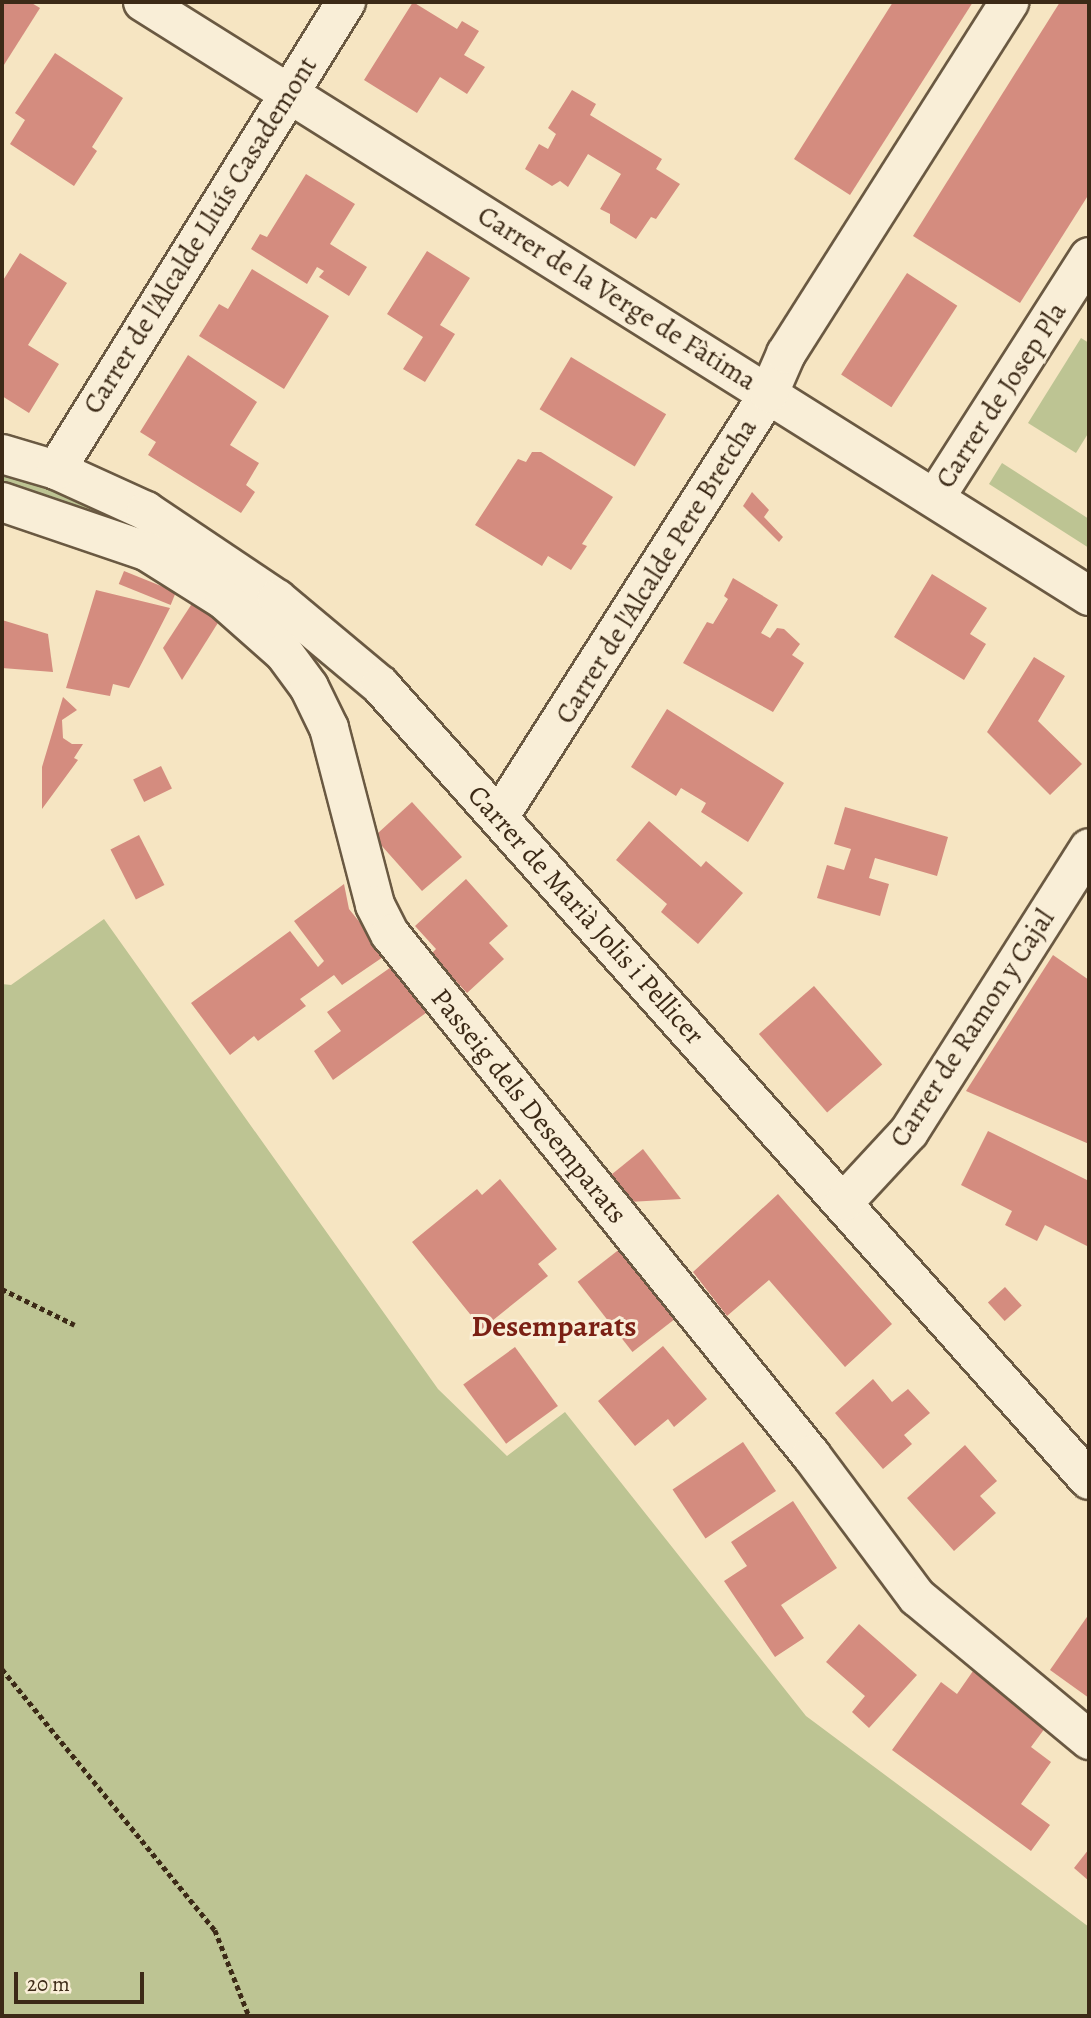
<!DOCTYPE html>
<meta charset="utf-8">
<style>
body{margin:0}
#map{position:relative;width:1091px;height:2018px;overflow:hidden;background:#f6e5c2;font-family:Alegreya,serif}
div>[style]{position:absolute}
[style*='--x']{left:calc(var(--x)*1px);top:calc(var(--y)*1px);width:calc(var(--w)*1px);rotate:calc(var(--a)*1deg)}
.green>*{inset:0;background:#bdc493}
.building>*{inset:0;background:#d48c7f;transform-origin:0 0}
.path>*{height:4.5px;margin-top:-2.25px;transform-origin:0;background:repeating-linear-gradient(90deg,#3c2a17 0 5px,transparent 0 8.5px)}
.roads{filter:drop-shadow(2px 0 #6a5942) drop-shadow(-2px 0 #6a5942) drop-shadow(0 2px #6a5942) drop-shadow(0 -2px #6a5942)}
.minor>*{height:38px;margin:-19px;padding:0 19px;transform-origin:19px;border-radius:19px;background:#f9eed7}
span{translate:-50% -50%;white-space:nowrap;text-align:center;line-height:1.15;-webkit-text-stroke:6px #f9eed7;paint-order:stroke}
.street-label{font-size:28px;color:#3c2a17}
.neighbourhood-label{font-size:30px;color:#7a1f14;font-weight:700}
.frame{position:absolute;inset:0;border:4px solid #3c2a17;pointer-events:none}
.scale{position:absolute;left:14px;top:1972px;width:130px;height:32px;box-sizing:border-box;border:4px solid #3c2a17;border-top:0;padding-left:9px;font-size:21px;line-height:24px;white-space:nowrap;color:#3c2a17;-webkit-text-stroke:5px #f9eed7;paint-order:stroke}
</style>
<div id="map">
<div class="green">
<div style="clip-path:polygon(1081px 338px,1089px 343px,1089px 432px,1076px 453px,1028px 423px)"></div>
<div style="clip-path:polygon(1002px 463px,1089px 519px,1089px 548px,989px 484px)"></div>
<div style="clip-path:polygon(2px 472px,70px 492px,197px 554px,2px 490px)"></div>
<div style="clip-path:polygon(104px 919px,438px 1389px,507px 1456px,565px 1412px,806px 1716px,1089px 1927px,1089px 2016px,2px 2016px,2px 984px,11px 985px)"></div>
</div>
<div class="building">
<div style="clip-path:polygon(2px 2px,30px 2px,40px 8px,2px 68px)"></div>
<div style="clip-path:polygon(413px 2px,457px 29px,462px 21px,479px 31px,464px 55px,485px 67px,467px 94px,440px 77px,417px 113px,364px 80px)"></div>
<div style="clip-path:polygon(893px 2px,973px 2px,850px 195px,794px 159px)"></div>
<div style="clip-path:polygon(1060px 2px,1089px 2px,1089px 194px,1020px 303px,913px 236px)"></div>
<div style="clip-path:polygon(55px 53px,123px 98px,92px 147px,97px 151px,74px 186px,10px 144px,25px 120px,15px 113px)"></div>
<div style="clip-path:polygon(572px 90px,596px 104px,590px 115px,662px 159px,656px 169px,680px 184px,656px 219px,651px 217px,636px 239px,610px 223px,610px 214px,600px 209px,621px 174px,588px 154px,568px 187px,560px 181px,552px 186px,525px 169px,539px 144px,548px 149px,556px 134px,548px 128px)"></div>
<div style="clip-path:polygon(306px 174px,355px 204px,330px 244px,367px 267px,349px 296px,319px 277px,324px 271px,317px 267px,307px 284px,251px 249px,260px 234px,267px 237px)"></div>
<div style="clip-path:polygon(427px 251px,470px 278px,440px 325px,455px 334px,425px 382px,403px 369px,423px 337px,387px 314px)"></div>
<div style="clip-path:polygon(20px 253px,67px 283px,28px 345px,59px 364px,29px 413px,2px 396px,2px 282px)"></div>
<div style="clip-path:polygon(252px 269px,329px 316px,284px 389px,199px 336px,219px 304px,228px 309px)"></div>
<div style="left:907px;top:273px;width:60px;height:121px;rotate:33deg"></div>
<div style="clip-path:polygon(188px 355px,257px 402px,230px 445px,259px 463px,246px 485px,255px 492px,241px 513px,148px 455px,156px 442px,140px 432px)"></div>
<div style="left:571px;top:357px;width:111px;height:61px;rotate:31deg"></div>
<div style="clip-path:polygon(532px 452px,541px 452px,613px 497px,582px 544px,587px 546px,571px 570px,548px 556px,542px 566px,475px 525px,518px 459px,526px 462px)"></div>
<div style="clip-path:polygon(752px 492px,769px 510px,764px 517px,783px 537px,779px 542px,743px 506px)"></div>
<div style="left:124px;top:571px;width:56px;height:14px;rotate:22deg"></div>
<div style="clip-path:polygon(932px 574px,987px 608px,970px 634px,986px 644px,964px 680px,894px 637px)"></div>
<div style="clip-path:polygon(733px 578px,778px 605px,761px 633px,770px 638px,777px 628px,784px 629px,800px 644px,792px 655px,804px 663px,773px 712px,683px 663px,707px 622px,713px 624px,728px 599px,724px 596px)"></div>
<div style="clip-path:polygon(96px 590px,170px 608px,129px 688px,113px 684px,110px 696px,66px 688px)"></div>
<div style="clip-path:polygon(193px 602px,221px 618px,182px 680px,163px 648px)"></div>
<div style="clip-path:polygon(2px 620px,48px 634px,53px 672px,2px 668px)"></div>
<div style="clip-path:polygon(1034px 657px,1065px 676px,1038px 721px,1082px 764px,1050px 795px,987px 732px)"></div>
<div style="clip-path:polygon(63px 697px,77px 710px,62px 720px,63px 738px,72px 744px,83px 744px,74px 758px,78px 760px,42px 809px,42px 767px)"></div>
<div style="clip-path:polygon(667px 709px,784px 783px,748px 842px,701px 812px,706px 803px,681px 788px,676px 796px,631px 767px)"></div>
<div style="left:161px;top:766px;width:25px;height:31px;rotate:64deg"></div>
<div style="clip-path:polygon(412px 802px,462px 857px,422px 891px,381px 845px,378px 833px)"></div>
<div style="clip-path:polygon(845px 807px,948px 837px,937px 876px,875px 858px,869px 878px,889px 884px,880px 916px,817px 898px,827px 865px,844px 870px,851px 849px,834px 844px)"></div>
<div style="clip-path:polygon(649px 821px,701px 867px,706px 861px,743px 893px,698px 944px,661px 912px,667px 904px,616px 860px)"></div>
<div style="left:139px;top:835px;width:56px;height:32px;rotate:63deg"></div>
<div style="clip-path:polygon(466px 879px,508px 926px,489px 943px,504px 959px,467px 993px,431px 954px,436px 949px,415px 926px)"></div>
<div style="clip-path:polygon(344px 884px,349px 909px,386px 955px,342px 985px,334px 975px,300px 999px,306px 1006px,258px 1041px,254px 1036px,230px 1055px,191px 1003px,290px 931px,318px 967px,324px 961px,294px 921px)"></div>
<div style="clip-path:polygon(1053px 955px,1089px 980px,1089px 1144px,966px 1091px)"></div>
<div style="clip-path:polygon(394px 965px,430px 1010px,333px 1080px,314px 1051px,341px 1031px,327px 1012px)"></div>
<div style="left:814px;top:986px;width:104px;height:73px;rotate:49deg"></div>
<div style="clip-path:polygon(988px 1131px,1089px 1181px,1089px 1247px,1045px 1225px,1037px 1241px,1005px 1225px,1012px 1211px,961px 1185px)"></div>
<div style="clip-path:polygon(643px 1149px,681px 1199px,629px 1202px,606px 1179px)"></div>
<div style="clip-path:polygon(500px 1179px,557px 1249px,538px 1264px,548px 1276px,482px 1329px,412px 1242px,477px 1189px,482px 1195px)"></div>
<div style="clip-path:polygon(778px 1194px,892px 1324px,845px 1367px,769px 1280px,727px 1316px,693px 1272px)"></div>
<div style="left:621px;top:1248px;width:89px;height:55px;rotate:52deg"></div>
<div style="left:1005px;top:1287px;width:25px;height:23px;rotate:48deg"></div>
<div style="clip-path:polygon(663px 1346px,707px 1399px,674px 1427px,668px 1419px,635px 1446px,598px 1401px)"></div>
<div style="left:515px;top:1347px;width:73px;height:64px;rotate:54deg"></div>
<div style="clip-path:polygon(873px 1379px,892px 1402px,908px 1389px,930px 1413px,904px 1435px,912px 1444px,883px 1469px,835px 1413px)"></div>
<div style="left:743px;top:1442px;width:59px;height:85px;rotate:56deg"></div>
<div style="clip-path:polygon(965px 1445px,997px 1481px,980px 1496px,996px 1513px,954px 1551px,907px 1498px)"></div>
<div style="clip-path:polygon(793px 1501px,837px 1568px,781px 1605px,804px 1638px,775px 1657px,724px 1581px,747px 1566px,731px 1542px)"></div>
<div style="clip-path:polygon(1089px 1614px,1089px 1698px,1050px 1670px)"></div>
<div style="clip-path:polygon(859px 1624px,917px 1675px,869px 1728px,852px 1712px,865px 1696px,826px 1662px)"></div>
<div style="clip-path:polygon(973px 1671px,1048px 1724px,1031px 1747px,1051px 1762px,1021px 1804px,1050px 1825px,1031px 1851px,892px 1750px,941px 1682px,957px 1694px)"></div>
<div style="clip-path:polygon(1089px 1849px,1089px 1881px,1074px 1868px)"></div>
</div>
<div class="path">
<div style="--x:2;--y:1289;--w:81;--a:26.3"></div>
<div style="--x:2;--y:1669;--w:337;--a:50.8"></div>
<div style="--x:215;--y:1930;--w:92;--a:68.4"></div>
</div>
<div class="roads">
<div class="minor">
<div style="--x:143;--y:2;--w:1117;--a:32.12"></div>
<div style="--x:2;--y:454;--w:56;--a:16.5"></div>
<div style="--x:56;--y:470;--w:99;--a:24.5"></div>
<div style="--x:146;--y:511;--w:158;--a:33.9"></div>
<div style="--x:277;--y:599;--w:134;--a:39.9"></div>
<div style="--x:380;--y:685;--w:1065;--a:48.27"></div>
<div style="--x:56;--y:470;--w:551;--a:-58.22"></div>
<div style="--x:935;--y:498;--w:286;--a:-57.4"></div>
<div style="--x:2;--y:502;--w:152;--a:18.8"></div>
<div style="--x:146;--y:551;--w:92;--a:32.1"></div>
<div style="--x:224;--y:600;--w:80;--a:41.5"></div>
<div style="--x:284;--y:653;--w:42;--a:53.7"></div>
<div style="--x:309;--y:687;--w:46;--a:64"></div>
<div style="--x:329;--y:728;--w:183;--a:75.4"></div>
<div style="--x:375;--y:905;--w:33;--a:63"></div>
<div style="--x:390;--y:934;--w:670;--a:51.06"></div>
<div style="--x:811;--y:1455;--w:177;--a:53.3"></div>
<div style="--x:917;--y:1597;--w:224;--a:39.7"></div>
<div style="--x:499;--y:817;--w:503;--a:-57.51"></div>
<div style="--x:769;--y:393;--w:43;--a:-66.4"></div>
<div style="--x:786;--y:354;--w:417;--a:-57.6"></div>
<div style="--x:845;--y:1201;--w:94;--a:-47.2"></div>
<div style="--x:909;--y:1132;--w:336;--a:-57.6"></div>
</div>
</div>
<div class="street-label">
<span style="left:200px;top:235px;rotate:-58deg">Carrer de l'Alcalde Lluís Casademont</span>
<span style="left:617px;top:298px;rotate:32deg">Carrer de la Verge de Fàtima</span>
<span style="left:1001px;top:395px;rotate:-57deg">Carrer de Josep Pla</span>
<span style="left:656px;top:571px;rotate:-58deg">Carrer de l'Alcalde Pere Bretcha</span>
<span style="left:586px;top:915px;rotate:48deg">Carrer de Marià Jolis i Pellicer</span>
<span style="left:972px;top:1028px;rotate:-57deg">Carrer de Ramon y Cajal</span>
<span style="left:529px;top:1106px;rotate:51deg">Passeig dels Desemparats</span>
</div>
<div class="neighbourhood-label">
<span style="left:554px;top:1326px">Desemparats</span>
</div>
<div class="frame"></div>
<div class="scale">20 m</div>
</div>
